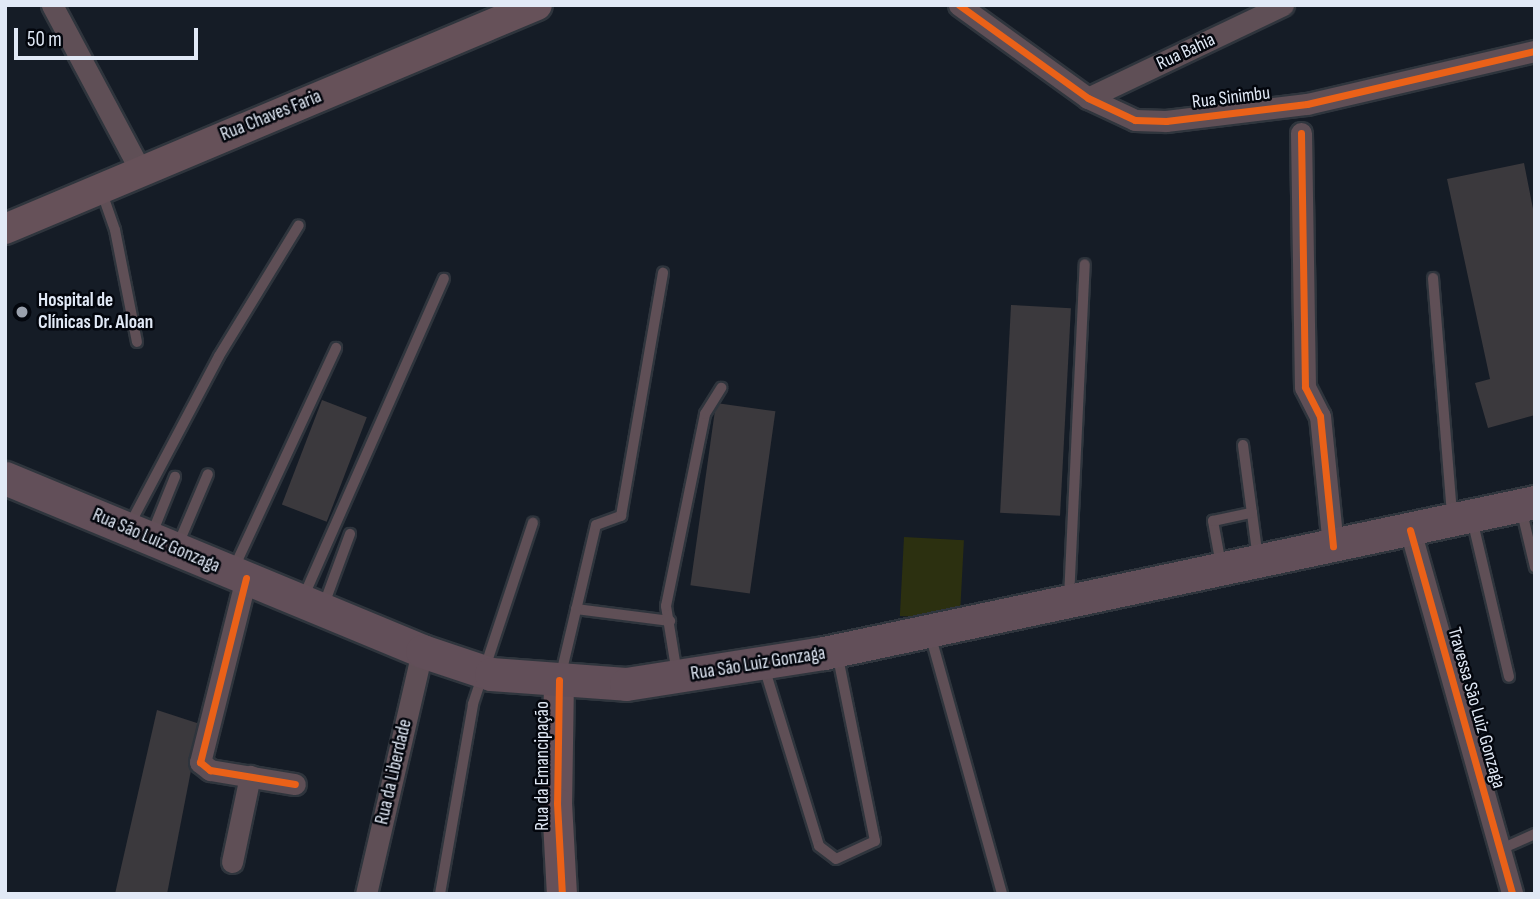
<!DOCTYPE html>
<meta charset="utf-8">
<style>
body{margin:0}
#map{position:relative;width:1540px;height:899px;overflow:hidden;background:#151c26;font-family:"Sofia Sans Condensed",sans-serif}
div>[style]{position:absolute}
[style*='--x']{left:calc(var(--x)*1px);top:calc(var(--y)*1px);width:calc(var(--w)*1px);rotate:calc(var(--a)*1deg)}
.green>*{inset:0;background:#2c3010;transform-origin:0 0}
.building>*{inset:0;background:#3b393d;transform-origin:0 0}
.roads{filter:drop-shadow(2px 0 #2f353d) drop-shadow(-2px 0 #2f353d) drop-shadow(0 2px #2f353d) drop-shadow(0 -2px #2f353d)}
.lane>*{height:10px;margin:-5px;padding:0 5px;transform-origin:5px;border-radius:5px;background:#5f4f56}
.street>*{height:21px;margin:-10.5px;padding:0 10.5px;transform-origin:10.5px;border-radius:10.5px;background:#5f4f56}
.secondary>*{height:30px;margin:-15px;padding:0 15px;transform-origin:15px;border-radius:15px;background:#665159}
.primary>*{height:33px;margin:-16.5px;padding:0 16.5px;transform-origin:16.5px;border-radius:16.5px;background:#624f59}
.cycleway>*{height:7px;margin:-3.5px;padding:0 3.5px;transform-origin:3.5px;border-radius:3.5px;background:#ea6118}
.dots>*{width:19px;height:19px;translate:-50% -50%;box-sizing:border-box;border:4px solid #03060d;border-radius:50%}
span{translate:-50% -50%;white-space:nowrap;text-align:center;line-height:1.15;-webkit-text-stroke:5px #03060d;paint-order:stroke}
.street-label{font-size:19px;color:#e1e9f6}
.poi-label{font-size:19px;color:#e1e9f6;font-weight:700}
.left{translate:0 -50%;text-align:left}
.frame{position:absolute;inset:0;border:7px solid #e1e9f6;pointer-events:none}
.scale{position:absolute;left:14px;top:28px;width:184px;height:32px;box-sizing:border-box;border:4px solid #e1e9f6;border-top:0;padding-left:9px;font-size:21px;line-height:24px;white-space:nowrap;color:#e1e9f6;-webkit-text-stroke:5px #03060d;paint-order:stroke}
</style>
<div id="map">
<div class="green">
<div style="left:904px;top:537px;width:60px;height:79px;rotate:3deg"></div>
</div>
<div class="building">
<div style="clip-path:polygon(1524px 163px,1535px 219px,1535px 415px,1488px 428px,1475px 383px,1490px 379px,1447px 179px)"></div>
<div style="left:1011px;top:305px;width:60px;height:208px;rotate:3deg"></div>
<div style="left:322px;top:400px;width:48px;height:112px;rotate:21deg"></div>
<div style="left:716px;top:403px;width:60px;height:184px;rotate:8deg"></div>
<div style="clip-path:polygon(157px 710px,200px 724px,167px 894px,115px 894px)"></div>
</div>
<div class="roads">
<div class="lane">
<div style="--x:101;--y:190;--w:42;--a:70.7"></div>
<div style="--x:115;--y:230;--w:114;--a:78.9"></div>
<div style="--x:1433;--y:278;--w:237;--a:85.4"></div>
<div style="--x:1243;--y:445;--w:115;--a:82.5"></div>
<div style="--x:1521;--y:508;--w:61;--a:76.7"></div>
<div style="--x:1472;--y:519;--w:162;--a:76.8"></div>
<div style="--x:129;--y:526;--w:192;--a:-62.1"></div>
<div style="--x:219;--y:356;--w:153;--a:-58.6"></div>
<div style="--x:151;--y:536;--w:64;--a:-67.9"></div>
<div style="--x:177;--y:547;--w:79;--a:-67"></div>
<div style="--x:1221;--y:565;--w:45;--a:-100.3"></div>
<div style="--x:1213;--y:521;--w:40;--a:-12"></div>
<div style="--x:233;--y:570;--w:245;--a:-65.1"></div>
<div style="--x:303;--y:598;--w:349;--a:-66.2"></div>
<div style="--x:1069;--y:598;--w:334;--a:-87.3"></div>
<div style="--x:323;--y:607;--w:78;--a:-69.7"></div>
<div style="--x:576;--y:609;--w:95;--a:7.3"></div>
<div style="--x:930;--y:634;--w:270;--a:74.5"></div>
<div style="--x:764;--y:667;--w:187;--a:72.9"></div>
<div style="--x:819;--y:846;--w:21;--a:37"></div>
<div style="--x:836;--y:859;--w:43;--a:-24.8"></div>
<div style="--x:875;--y:841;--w:192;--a:-101.4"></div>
<div style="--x:561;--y:674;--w:153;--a:-76.8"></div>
<div style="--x:596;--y:525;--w:27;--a:-20"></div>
<div style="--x:621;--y:516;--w:247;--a:-80.2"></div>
<div style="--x:677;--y:674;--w:69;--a:-99.2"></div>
<div style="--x:666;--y:606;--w:196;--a:-78.5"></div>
<div style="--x:705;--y:414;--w:31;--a:-58"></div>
<div style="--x:1499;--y:850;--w:39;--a:-24"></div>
<div style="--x:440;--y:894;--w:193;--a:-80.1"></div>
<div style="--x:473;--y:704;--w:191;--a:-71.7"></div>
</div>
<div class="street">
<div style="--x:52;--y:5;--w:187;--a:61.9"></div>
<div style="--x:959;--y:5;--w:159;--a:35.8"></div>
<div style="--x:1088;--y:98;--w:52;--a:25.1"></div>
<div style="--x:1135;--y:120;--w:31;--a:2"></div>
<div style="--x:1166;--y:121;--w:142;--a:-6.9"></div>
<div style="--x:1307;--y:104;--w:234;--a:-13.1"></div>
<div style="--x:1088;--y:98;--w:216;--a:-25.5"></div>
<div style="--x:1301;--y:133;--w:254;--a:89.1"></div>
<div style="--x:1305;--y:387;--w:33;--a:63"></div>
<div style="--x:1320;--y:416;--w:131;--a:84.3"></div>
<div style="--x:1410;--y:530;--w:378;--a:74.3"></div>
<div style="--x:246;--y:578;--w:190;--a:104"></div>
<div style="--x:200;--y:762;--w:13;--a:39"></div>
<div style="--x:210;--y:770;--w:86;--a:9.4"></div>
<div style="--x:232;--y:862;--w:88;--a:-78.2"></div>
<div style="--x:366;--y:894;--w:249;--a:-77"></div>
</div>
<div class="secondary">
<div style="--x:5;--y:229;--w:577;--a:-22.83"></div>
<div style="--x:559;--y:680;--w:123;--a:90.9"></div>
<div style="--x:557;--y:803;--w:91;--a:86.9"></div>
</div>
<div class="primary">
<div style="--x:5;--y:478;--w:451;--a:22.5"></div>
<div style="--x:422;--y:651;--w:73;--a:18.4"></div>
<div style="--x:491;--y:674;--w:135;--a:4.2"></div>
<div style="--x:626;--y:684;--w:200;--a:-8.9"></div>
<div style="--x:824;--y:653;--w:727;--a:-11.99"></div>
</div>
</div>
<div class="cycleway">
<div style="--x:959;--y:5;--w:159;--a:35.8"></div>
<div style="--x:1088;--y:98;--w:52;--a:25.1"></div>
<div style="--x:1135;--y:120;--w:31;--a:2"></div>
<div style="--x:1166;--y:121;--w:142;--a:-6.9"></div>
<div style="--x:1307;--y:104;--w:234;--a:-13.1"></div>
<div style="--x:1301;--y:133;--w:254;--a:89.1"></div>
<div style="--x:1305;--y:387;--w:33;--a:63"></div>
<div style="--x:1320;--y:416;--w:131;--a:84.3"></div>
<div style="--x:1410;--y:530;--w:378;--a:74.3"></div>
<div style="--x:246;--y:578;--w:190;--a:104"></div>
<div style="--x:200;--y:762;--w:13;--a:39"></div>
<div style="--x:210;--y:770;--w:86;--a:9.4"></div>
<div style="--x:559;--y:680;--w:123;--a:90.9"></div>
<div style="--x:557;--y:803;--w:91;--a:86.9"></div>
</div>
<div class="dots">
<div style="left:22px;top:312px;background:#9aa1ad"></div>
</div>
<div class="street-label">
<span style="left:1186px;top:52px;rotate:-25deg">Rua Bahia</span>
<span style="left:1231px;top:98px;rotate:-7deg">Rua Sinimbu</span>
<span style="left:271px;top:116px;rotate:-22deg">Rua Chaves Faria</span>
<span style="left:156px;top:541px;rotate:23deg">Rua São Luiz Gonzaga</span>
<span style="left:758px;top:664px;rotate:-9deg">Rua São Luiz Gonzaga</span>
<span style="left:1476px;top:708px;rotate:74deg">Travessa São Luiz Gonzaga</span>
<span style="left:543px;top:766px;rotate:-90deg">Rua da Emancipação</span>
<span style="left:394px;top:772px;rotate:-77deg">Rua da Liberdade</span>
</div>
<div class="poi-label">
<span class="left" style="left:38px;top:312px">Hospital de<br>Clínicas Dr. Aloan</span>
</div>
<div class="frame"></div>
<div class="scale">50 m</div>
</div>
